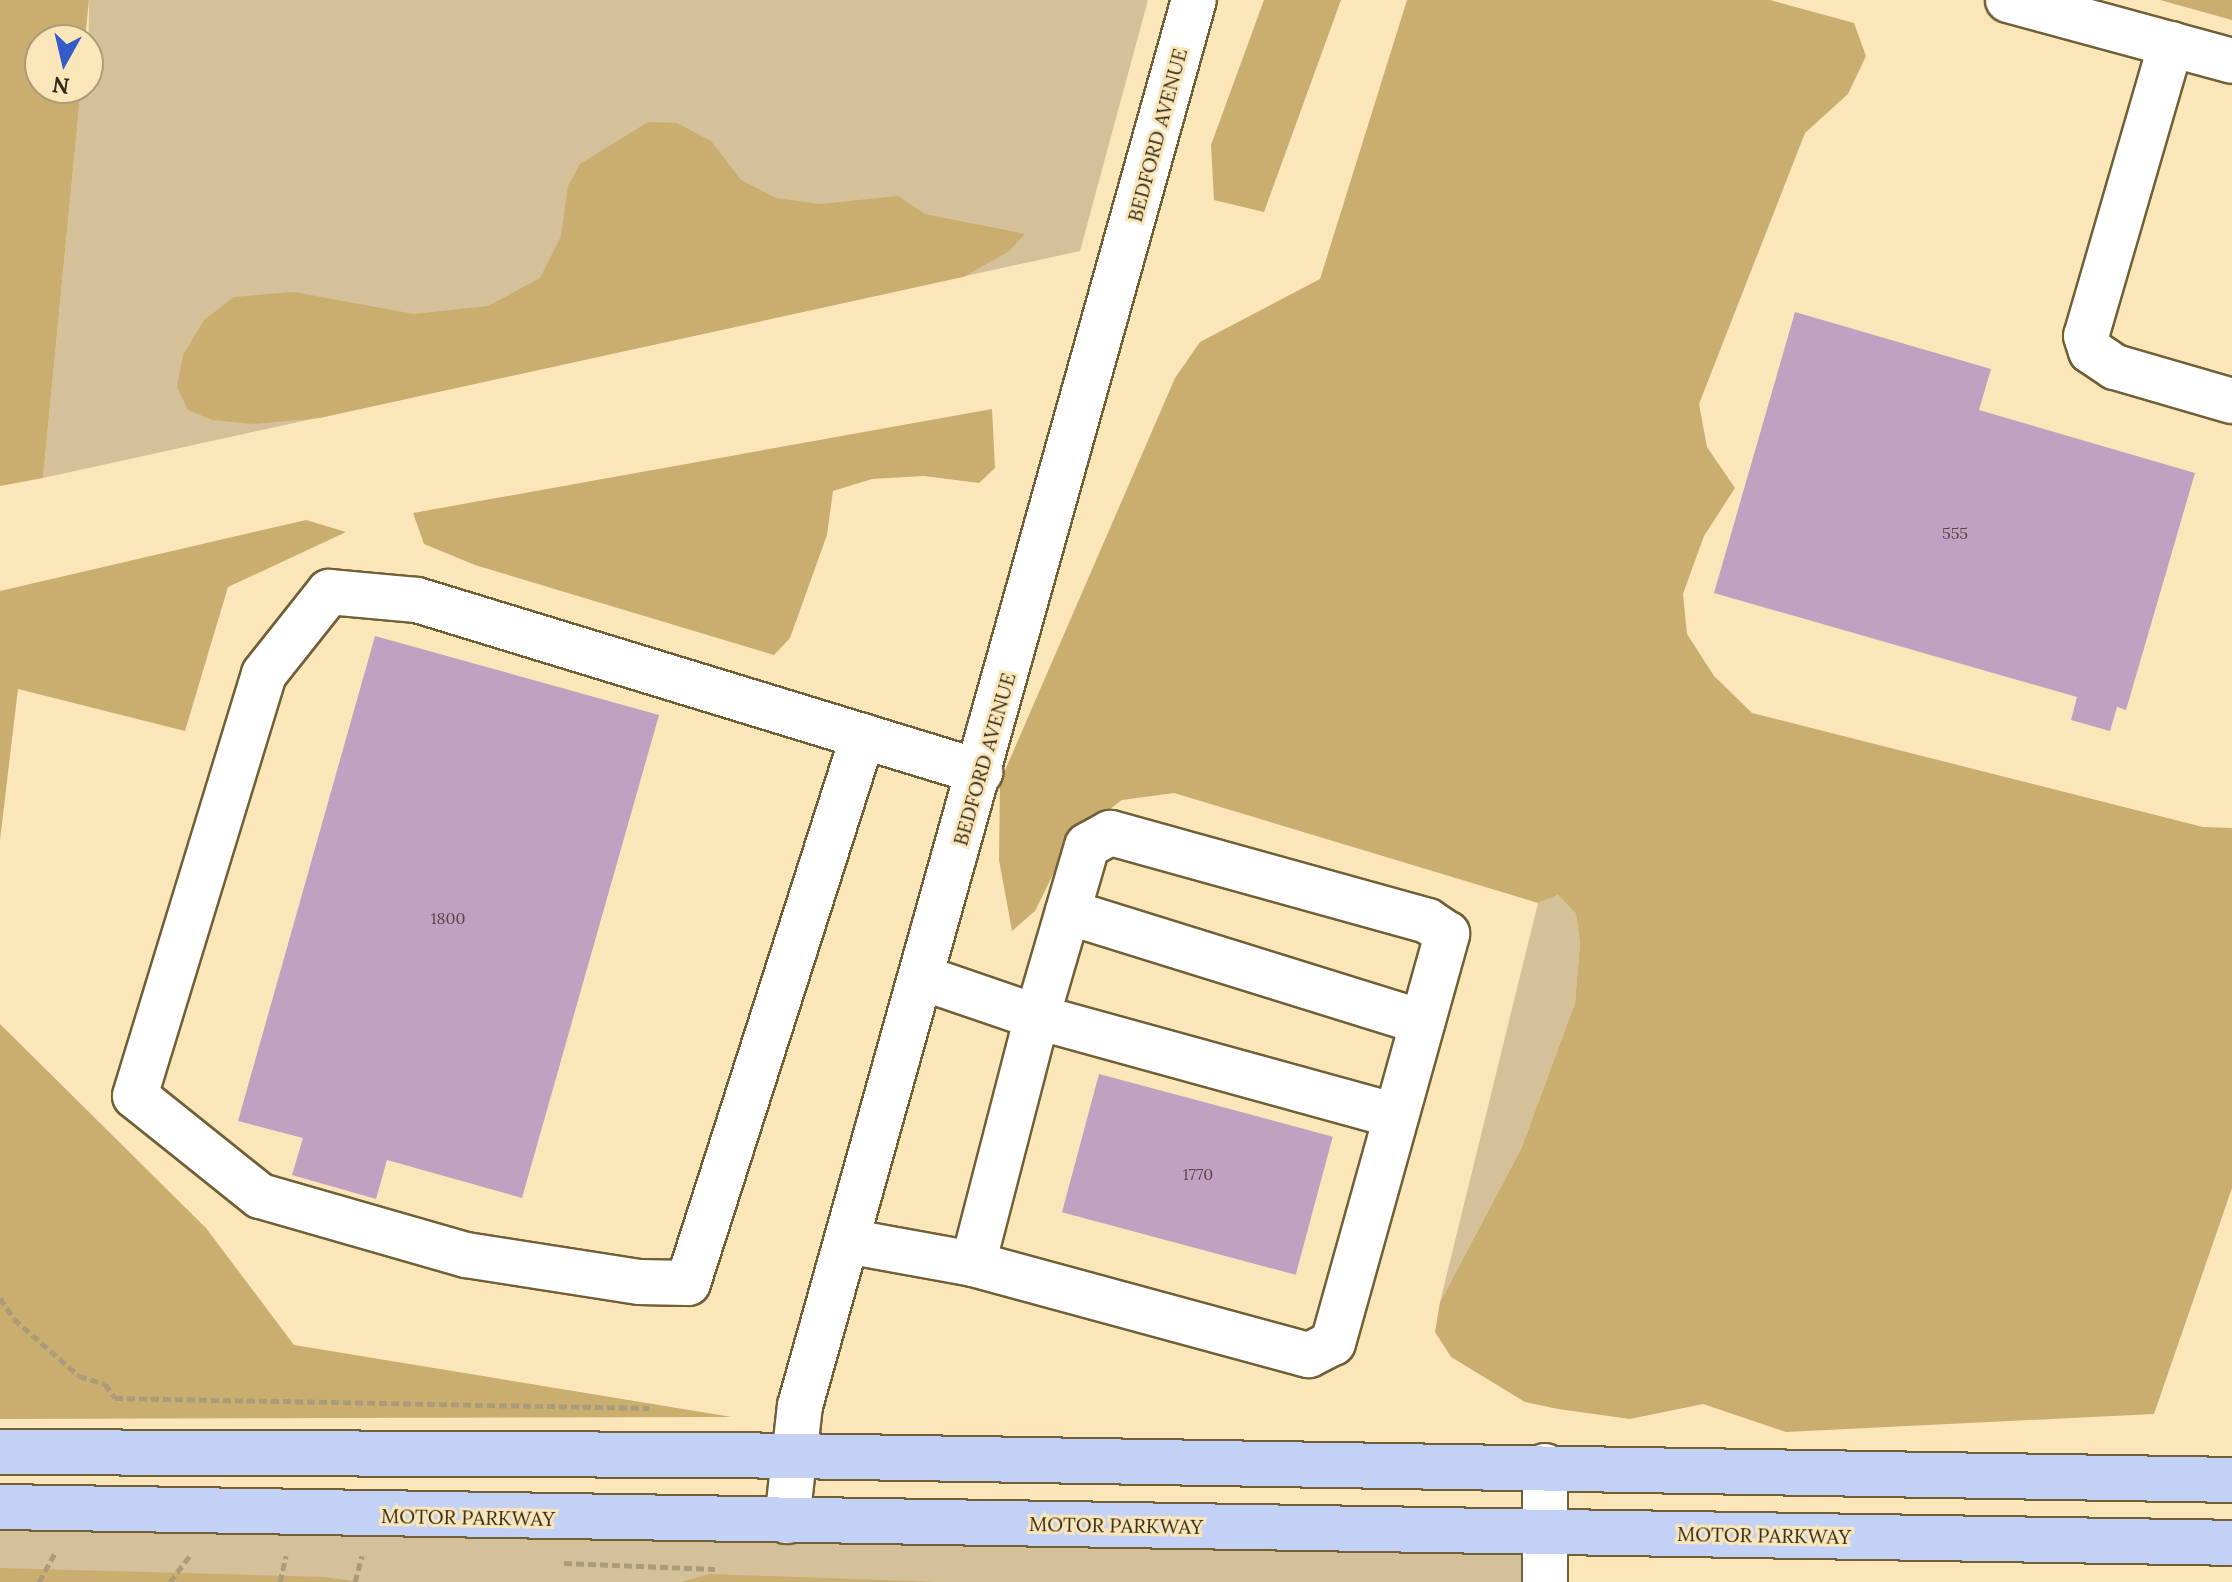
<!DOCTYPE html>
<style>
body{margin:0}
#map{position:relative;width:2232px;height:1582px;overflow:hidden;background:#fbe6ba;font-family:Lora,serif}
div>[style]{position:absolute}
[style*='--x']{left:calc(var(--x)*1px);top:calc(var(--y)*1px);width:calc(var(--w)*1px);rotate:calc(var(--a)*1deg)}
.green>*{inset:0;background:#d4c19a}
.forest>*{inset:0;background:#caae6f}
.building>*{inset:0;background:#c2a0c2;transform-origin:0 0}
.path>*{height:5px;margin-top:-2.5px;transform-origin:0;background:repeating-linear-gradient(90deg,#aa9b79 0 8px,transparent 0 12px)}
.roads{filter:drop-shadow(2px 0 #715f37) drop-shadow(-2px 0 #715f37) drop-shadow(0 2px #715f37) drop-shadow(0 -2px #715f37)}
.minor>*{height:44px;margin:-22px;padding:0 22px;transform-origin:22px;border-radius:22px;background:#fff}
.major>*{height:44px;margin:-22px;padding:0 22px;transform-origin:22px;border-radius:22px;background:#c2d1f5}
span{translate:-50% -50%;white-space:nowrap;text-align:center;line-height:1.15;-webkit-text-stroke:6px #fbe6ba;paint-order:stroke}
.number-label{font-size:16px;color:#574944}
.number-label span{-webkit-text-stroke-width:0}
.street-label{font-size:20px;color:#332c1a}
.north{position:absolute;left:24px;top:24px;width:80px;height:80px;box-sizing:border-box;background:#fbe6ba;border:2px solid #ab9c7a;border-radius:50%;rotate:188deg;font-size:22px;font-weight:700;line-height:32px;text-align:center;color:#332c1a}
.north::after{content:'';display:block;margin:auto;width:28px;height:36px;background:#355bcb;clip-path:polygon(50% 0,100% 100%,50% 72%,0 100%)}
</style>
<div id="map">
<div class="green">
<div style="clip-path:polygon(89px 0,1148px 0,1080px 251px,43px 478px,81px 88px,88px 88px)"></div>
<div style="clip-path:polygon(1558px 895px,1576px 914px,1580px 943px,1575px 1003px,1521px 1149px,1440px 1302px,1538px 903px)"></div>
<div style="clip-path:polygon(0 1507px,1544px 1531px,1545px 1582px,0 1582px)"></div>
</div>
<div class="forest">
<div style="clip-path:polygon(0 0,89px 0,85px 40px,40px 40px,40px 88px,81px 88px,43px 478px,0 486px)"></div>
<div style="clip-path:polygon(1264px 0,1341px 0,1264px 212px,1214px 200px,1211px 145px)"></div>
<div style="clip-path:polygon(1407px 0,1770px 0,1854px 23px,1866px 56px,1848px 94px,1805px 133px,1699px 404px,1707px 447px,1735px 488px,1704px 536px,1683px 594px,1687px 634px,1714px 676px,1752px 713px,2203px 827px,2232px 828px,2232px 1188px,2154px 1414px,1786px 1432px,1703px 1404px,1630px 1419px,1558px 1409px,1525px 1402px,1451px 1357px,1435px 1332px,1440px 1302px,1521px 1149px,1575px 1003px,1580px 943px,1576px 914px,1558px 895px,1538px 903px,1174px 793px,1122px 800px,1071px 838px,1035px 911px,1012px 931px,999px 860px,1000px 782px,1175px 378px,1200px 342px,1320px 279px)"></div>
<div style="clip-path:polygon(2160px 0,2232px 0,2232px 20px)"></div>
<div style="clip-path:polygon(648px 122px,677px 123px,711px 141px,741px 180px,776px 198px,820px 204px,898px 196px,925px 214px,1025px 234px,1008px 252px,963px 277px,320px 418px,253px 424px,212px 420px,188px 410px,177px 387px,183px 355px,204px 320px,234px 297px,294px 292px,414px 314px,488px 306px,540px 278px,561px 236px,568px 186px,580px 164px)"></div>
<div style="clip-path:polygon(992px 409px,995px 468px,979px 483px,924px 476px,872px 479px,833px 491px,827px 535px,790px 638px,774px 655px,475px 565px,424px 544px,413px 513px)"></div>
<div style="clip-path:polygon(306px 520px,346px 532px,228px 587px,185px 731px,18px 689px,0 840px,0 591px)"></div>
<div style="clip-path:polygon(0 1024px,206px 1228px,294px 1345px,732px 1417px,0 1419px)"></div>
<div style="clip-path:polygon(0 1568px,325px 1577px,360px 1582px,0 1582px)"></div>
<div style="clip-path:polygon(710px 1574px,939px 1582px,681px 1582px)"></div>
</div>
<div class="building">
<div style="clip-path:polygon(1795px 312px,1991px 369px,1979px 410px,2195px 473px,2126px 710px,2117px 707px,2110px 731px,2071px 720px,2077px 697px,1714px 593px)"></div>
<div style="clip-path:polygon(375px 636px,659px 715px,522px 1198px,387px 1160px,376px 1199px,292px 1175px,303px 1138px,238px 1121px)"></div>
<div style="left:1099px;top:1074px;width:242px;height:143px;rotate:15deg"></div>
</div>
<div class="path">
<div style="--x:0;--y:1298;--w:25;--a:56"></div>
<div style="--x:14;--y:1319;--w:86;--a:41.2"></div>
<div style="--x:79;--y:1376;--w:27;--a:17"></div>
<div style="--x:105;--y:1384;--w:17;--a:54"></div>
<div style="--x:115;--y:1398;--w:534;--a:1.07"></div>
<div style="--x:564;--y:1563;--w:151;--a:2.3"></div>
<div style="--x:39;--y:1582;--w:35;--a:-61"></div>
<div style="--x:170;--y:1582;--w:35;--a:-53"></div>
<div style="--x:280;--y:1582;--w:27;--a:-77"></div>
<div style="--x:355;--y:1582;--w:27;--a:-75"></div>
</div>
<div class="roads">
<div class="minor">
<div style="--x:2008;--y:0;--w:232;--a:15.2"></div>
<div style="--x:2171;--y:44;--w:304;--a:106.2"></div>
<div style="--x:2086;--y:336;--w:16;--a:72"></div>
<div style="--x:2091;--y:351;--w:29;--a:34"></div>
<div style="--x:2115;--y:367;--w:122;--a:16.2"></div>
<div style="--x:863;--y:736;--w:574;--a:107.74"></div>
<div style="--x:688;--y:1283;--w:49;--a:-178.8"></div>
<div style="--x:639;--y:1282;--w:175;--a:-171.1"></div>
<div style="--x:466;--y:1255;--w:214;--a:-164"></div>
<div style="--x:260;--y:1196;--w:160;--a:-141.3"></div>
<div style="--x:135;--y:1096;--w:441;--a:-73"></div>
<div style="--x:264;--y:674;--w:105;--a:-51.6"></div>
<div style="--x:329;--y:592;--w:88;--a:5.2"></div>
<div style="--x:417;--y:600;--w:589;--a:16.99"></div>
<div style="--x:1068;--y:912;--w:371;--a:17.3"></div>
<div style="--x:847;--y:1241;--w:128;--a:10.3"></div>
<div style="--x:973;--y:1264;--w:255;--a:-75.5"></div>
<div style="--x:1037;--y:1017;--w:120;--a:-161.1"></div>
<div style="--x:973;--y:1264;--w:348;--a:15.2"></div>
<div style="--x:1309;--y:1355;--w:27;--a:-27"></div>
<div style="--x:1333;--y:1343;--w:425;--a:-74.4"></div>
<div style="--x:1447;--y:934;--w:23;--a:-146"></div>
<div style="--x:1428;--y:921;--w:330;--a:-164.5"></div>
<div style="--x:1110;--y:833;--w:26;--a:151"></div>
<div style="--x:1087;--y:846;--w:178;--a:106.3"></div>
<div style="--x:1037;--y:1017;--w:372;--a:15.4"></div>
<div style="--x:787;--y:1521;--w:116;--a:-83.6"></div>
<div style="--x:800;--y:1406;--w:1460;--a:-74.35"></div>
<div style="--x:1545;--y:1582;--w:116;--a:-90"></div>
</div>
<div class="major">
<div style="--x:0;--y:1452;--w:729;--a:0.24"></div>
<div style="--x:729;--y:1455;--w:1503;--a:0.95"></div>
<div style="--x:0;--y:1507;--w:2232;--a:0.92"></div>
</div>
</div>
<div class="number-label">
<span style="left:1955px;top:533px">555</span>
<span style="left:448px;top:918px">1800</span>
<span style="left:1198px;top:1174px">1770</span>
</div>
<div class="street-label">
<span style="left:1157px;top:135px;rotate:-75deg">BEDFORD AVENUE</span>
<span style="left:984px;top:759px;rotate:-74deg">BEDFORD AVENUE</span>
<span style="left:468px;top:1517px;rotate:1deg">MOTOR PARKWAY</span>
<span style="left:1116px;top:1525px;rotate:1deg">MOTOR PARKWAY</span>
<span style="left:1764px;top:1535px;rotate:1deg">MOTOR PARKWAY</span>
</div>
<div class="north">N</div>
</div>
